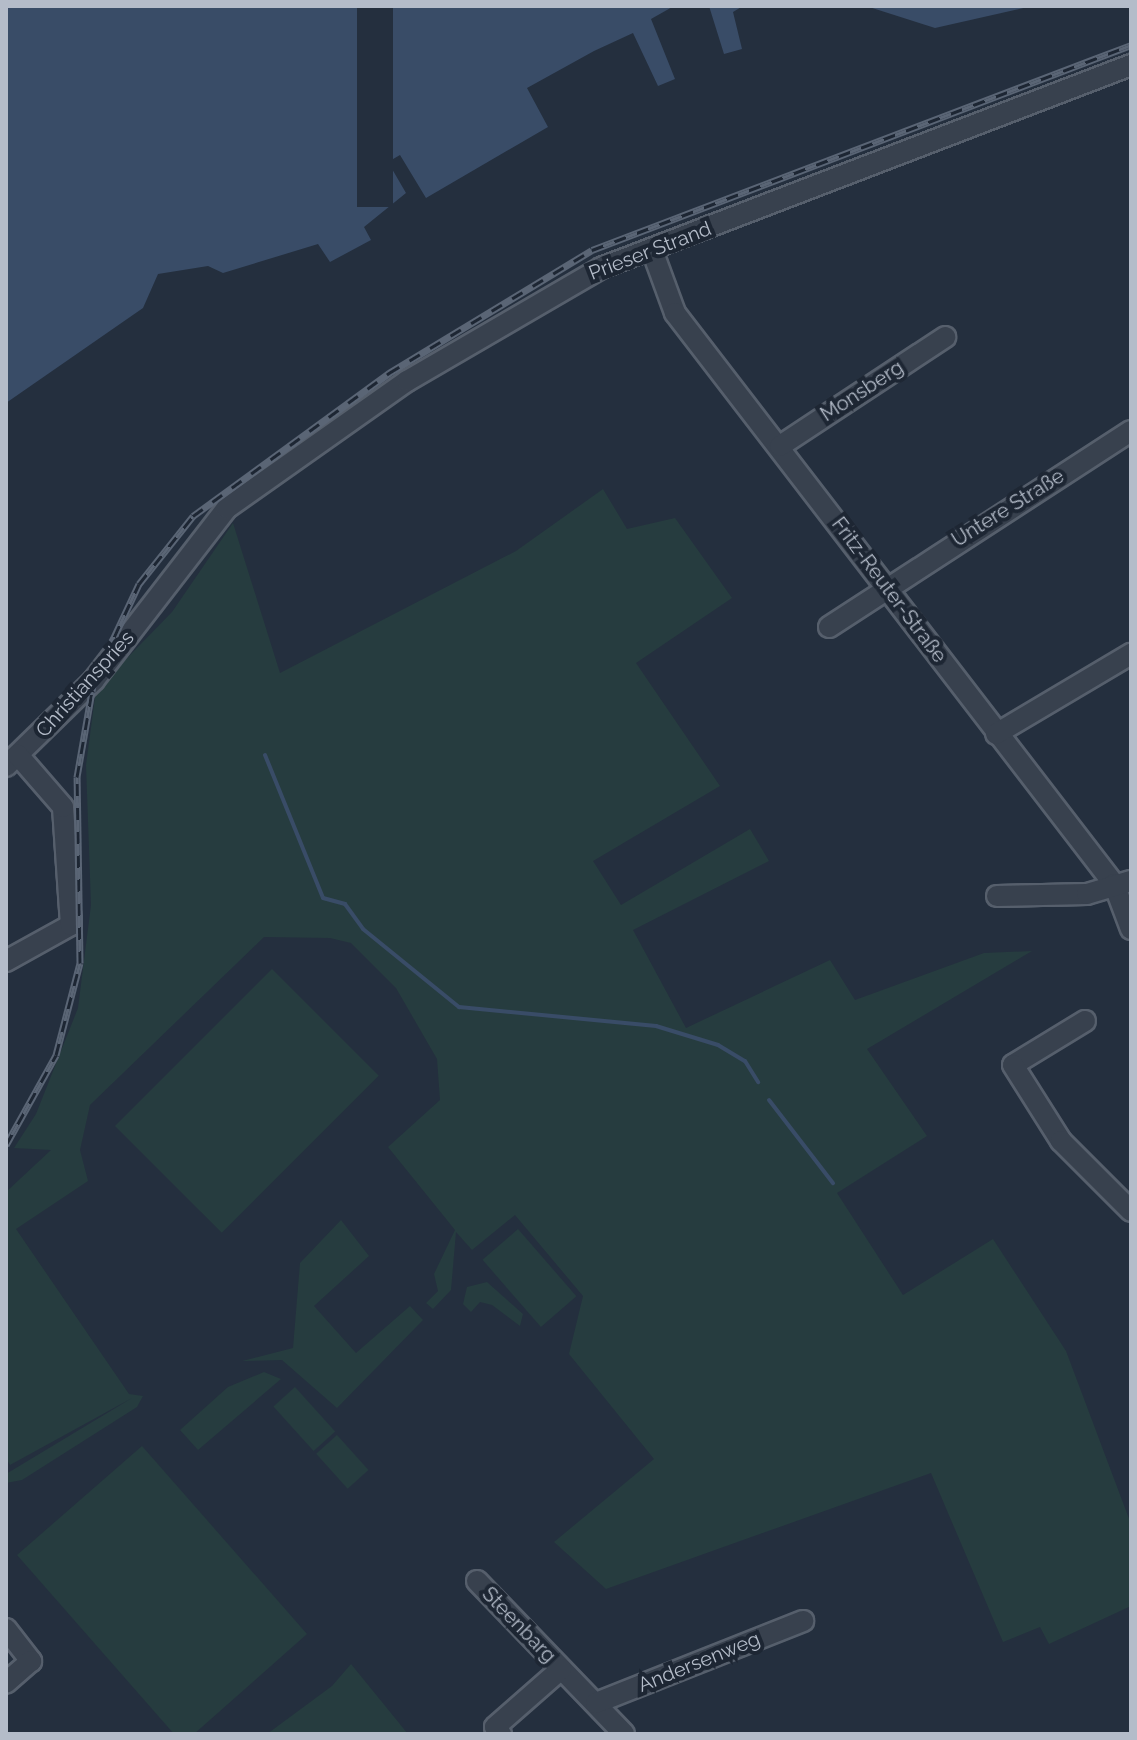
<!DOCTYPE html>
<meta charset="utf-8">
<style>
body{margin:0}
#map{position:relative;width:1137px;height:1740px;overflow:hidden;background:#242f3e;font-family:Raleway,sans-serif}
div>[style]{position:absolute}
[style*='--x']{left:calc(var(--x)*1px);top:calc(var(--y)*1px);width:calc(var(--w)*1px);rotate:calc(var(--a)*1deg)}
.green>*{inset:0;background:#263c3f;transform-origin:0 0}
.water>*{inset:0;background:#394c67}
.pier>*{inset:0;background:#242f3e;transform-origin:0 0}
.stream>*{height:4px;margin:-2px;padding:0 2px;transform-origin:2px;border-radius:2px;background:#394c67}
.roads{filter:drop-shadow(2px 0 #565f6c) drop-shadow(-2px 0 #565f6c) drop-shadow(0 2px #565f6c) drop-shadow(0 -2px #565f6c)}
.minor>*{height:20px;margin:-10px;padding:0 10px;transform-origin:10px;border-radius:10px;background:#38414e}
.rail>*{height:7px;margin-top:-3.5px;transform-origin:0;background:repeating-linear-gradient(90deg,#1d2633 0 12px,#5a6575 0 24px);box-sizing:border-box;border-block:2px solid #5a6575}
span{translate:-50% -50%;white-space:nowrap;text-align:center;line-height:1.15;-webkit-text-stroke:8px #1d2633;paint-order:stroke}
.street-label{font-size:20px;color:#b4bcc9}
.frame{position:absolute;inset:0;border:8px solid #b4bcc9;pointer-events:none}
</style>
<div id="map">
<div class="green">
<div style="clip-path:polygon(603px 489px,627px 529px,675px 518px,732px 598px,636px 663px,720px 786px,593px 861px,621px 905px,750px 829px,769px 861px,633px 930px,686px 1028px,830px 960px,855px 1000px,984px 953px,1032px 951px,867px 1049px,927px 1136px,837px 1193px,903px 1295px,993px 1239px,1066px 1351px,1131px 1524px,1131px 1606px,1049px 1644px,1040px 1627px,1003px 1642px,931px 1473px,606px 1589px,554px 1542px,654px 1459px,569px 1354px,583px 1296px,515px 1215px,472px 1250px,456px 1232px,451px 1290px,433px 1309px,426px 1303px,438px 1291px,434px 1274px,455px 1230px,388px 1147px,440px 1100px,437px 1059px,396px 988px,351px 943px,330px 938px,264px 937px,90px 1105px,80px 1150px,88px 1181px,16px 1229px,129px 1394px,143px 1396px,137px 1407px,22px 1480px,6px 1483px,6px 1474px,132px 1398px,10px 1465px,6px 1458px,6px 1192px,51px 1150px,14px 1148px,36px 1114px,78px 1008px,91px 905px,86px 765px,96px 690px,172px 612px,233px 523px,280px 673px,516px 551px)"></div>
<div style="left:272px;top:969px;width:151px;height:222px;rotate:45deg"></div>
<div style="clip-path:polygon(341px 1220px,369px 1256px,314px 1306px,356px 1353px,410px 1306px,423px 1320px,337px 1408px,282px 1360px,242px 1361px,293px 1348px,300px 1263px)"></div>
<div style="left:518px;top:1229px;width:89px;height:47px;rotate:49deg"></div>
<div style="clip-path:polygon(487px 1282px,523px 1314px,520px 1326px,492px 1305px,480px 1302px,471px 1312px,463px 1304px,467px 1287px)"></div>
<div style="clip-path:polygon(264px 1372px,281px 1379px,198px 1450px,180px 1430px,228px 1387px)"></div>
<div style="left:295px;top:1387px;width:60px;height:29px;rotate:48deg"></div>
<div style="left:337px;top:1435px;width:47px;height:28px;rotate:48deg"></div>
<div style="clip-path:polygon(142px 1446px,307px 1634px,194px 1734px,174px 1734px,17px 1555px)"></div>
<div style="clip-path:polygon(351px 1664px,408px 1734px,267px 1734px,332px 1686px)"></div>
</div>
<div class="water">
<div style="clip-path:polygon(6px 6px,674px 6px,651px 19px,675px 79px,658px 86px,633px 33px,594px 51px,527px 88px,548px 127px,426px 198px,400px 155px,388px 162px,406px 193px,364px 227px,371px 240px,330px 262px,318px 244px,223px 273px,208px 266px,158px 274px,143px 308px,6px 403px)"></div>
<div style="clip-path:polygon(709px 6px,743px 6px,733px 12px,742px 49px,724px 54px)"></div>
<div style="clip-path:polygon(866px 6px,1032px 6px,935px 28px)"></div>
</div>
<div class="pier">
<div style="left:357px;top:6px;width:36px;height:201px"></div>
</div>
<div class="stream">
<div style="--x:265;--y:755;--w:154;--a:67.9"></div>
<div style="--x:323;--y:898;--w:23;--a:15"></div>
<div style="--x:345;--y:904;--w:31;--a:54"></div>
<div style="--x:363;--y:929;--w:124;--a:39.1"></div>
<div style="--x:459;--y:1007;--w:198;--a:5.5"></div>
<div style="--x:656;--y:1026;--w:65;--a:17"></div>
<div style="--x:718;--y:1045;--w:31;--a:31"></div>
<div style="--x:745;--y:1061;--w:25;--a:58"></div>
<div style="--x:769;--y:1100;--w:105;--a:52.4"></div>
</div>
<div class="roads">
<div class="minor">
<div style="--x:652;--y:250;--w:67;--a:69.9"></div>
<div style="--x:675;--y:313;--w:720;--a:52.45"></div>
<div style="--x:1114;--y:884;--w:48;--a:69.3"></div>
<div style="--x:780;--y:446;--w:198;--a:-33.4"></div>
<div style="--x:829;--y:627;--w:360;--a:-33"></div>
<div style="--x:996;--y:734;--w:157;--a:-30.7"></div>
<div style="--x:6;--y:766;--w:123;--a:-44.3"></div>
<div style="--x:94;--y:680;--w:217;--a:-52.3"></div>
<div style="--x:227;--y:508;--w:220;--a:-35.2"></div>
<div style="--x:407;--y:381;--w:225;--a:-30.2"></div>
<div style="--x:601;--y:268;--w:568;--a:-20.96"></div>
<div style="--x:997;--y:896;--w:90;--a:-1.3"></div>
<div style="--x:1087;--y:894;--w:46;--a:-16.5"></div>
<div style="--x:6;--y:961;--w:74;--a:-29"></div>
<div style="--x:71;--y:925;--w:118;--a:-93.9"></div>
<div style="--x:63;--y:807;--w:69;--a:-130.9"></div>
<div style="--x:1085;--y:1021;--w:84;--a:148.6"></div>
<div style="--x:1013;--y:1065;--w:90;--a:57.7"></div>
<div style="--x:1061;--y:1141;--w:99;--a:45"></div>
<div style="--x:477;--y:1581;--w:212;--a:46.1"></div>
<div style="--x:6;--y:1629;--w:41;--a:52"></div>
<div style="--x:31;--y:1661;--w:33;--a:139"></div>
<div style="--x:596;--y:1703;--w:223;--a:-21.6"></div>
<div style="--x:501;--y:1734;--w:9;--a:-131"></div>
<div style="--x:495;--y:1727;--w:88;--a:-41.3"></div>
</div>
</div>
<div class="rail">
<div style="--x:6;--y:1145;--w:103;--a:-60.9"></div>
<div style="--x:56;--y:1055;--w:95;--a:-75.4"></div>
<div style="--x:80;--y:963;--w:186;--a:-90.9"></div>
<div style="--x:77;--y:777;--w:98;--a:-80.1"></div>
<div style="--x:94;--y:680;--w:106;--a:-64.9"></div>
<div style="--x:139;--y:584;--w:87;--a:-51.5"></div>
<div style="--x:193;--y:516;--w:243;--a:-36.1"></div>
<div style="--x:389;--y:373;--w:237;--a:-31.2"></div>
<div style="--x:592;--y:250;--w:577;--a:-20.82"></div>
</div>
<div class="street-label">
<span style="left:650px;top:251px;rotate:-21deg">Prieser Strand</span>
<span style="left:862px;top:391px;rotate:-33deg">Monsberg</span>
<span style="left:1008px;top:508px;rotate:-32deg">Untere Straße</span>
<span style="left:889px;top:590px;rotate:53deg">Fritz-Reuter-Straße</span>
<span style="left:85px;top:684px;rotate:-48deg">Christianspries</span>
<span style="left:519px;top:1625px;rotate:46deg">Steenbarg</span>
<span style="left:699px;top:1662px;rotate:-22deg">Andersenweg</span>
</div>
<div class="frame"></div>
</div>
